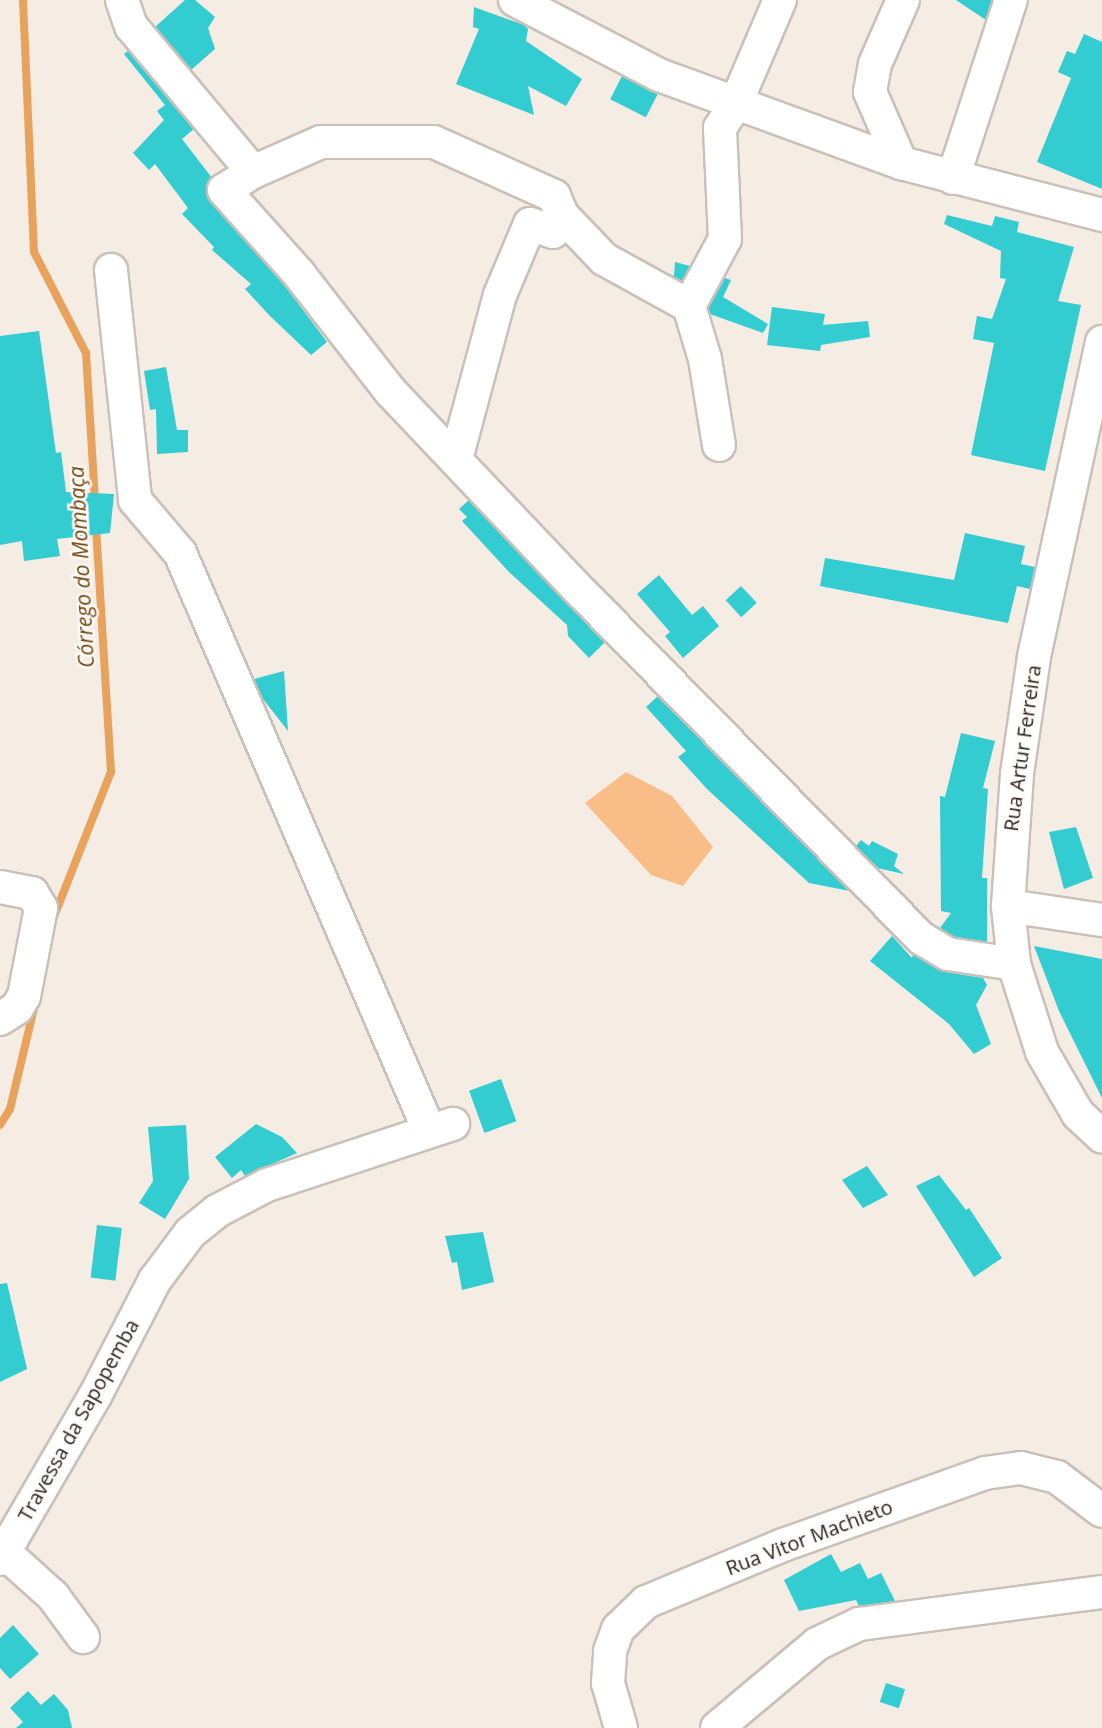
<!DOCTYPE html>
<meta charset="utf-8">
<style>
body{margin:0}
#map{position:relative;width:1102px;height:1728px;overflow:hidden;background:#f5ece4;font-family:"Open Sans",sans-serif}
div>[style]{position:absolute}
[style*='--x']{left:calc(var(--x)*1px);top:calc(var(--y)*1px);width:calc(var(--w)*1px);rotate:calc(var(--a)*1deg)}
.green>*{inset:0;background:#f9be88}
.stream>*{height:8px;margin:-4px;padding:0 4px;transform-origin:4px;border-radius:4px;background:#e9a25b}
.building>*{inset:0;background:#32ccd1;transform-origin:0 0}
.roads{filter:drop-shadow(2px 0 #c9c0b9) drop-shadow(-2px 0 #c9c0b9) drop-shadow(0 2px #c9c0b9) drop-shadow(0 -2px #c9c0b9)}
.minor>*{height:32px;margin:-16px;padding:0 16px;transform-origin:16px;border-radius:16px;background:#fff}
span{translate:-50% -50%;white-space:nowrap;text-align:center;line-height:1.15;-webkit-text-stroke:5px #fefaf7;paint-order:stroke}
.street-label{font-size:20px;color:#292522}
.water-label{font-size:21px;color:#72440d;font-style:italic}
</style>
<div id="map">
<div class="green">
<div style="clip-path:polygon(626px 772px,672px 796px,713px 847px,683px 886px,651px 875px,585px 803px)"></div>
</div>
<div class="stream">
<div style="--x:23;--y:0;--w:252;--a:87.5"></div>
<div style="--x:34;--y:252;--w:114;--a:62.8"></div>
<div style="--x:86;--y:353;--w:148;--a:86.5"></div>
<div style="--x:53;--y:919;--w:158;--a:-68.5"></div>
<div style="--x:111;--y:772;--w:247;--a:-93.5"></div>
<div style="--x:0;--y:1125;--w:19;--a:-58"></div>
<div style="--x:10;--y:1109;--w:108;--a:-76.6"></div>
</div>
<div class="building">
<div style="clip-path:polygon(185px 0,195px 0,215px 17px,208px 28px,215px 49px,191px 70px,155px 27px)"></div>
<div style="clip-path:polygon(956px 0,992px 0,986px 20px)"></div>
<div style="clip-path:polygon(474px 7px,524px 25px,528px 29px,526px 41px,582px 79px,566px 106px,528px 86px,534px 115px,456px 84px,479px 29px,473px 27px)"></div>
<div style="clip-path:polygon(1084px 34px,1102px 42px,1102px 189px,1037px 162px,1071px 78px,1058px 72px,1067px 51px,1075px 54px)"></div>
<div style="clip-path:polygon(128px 51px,194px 129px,182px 139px,212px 178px,206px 192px,211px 202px,285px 286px,327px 342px,311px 355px,270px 316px,245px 289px,251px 284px,212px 250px,214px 247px,182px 214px,188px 208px,155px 164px,149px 170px,133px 153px,164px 120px,157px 111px,165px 105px,124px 54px)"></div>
<div style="left:622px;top:76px;width:40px;height:26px;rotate:27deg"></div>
<div style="clip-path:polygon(947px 215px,992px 226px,995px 216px,1019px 222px,1017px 232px,1074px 247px,1058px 301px,1081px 305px,1045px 471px,971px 455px,994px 343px,973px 339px,977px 316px,992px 319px,1006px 279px,1000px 278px,1001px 251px,944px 224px)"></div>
<div style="clip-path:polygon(675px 262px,690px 266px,682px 281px,662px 271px,674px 276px)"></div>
<div style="clip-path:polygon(725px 278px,731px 280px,723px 297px,768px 324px,763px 333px,710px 314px,708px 308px)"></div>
<div style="clip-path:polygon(772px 307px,825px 314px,823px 325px,868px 321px,870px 337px,821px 345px,820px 351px,767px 345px)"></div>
<div style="clip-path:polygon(39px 331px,56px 453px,61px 452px,66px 492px,114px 494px,110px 533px,57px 539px,60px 556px,24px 561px,22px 541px,0 545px,0 336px)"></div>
<div style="clip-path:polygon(166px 367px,177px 430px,188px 430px,188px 452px,157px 454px,156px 409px,150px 410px,144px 371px)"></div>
<div style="clip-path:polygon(469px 500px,605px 642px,589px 658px,568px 636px,567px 625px,509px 572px,462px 521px,467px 517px,459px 509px)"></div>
<div style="clip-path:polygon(965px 533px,1025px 546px,1021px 564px,1035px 567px,1030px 589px,1017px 586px,1008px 623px,820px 586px,825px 558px,954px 580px)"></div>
<div style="clip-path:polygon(659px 575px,692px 615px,703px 606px,719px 626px,683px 658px,665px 636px,670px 632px,637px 594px)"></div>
<div style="left:741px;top:586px;width:23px;height:21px;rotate:47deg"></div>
<div style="clip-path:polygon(284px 671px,288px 731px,263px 699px,254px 679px)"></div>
<div style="clip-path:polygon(658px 696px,850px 891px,809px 883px,707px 789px,678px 757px,686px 751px,646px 707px)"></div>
<div style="clip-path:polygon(961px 733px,995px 741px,983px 788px,988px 789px,982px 878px,987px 878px,987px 942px,954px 937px,940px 928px,951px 913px,941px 911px,940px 796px,945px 797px)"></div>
<div style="clip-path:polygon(1076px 827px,1093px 878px,1064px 889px,1049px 832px)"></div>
<div style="clip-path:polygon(861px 840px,869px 846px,872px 841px,898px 854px,894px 866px,904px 874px,877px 868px,856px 846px)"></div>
<div style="clip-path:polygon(892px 936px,912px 958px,913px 954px,945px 972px,983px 978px,987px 985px,976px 1005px,991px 1044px,974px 1054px,949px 1024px,870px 961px)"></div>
<div style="clip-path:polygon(1034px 946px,1102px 959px,1102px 1098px,1059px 1011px)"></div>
<div style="left:501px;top:1079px;width:45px;height:34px;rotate:70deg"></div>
<div style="clip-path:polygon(256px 1124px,282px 1137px,297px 1153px,245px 1176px,241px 1170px,232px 1178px,215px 1157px)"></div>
<div style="clip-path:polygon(186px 1125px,189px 1179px,165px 1219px,139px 1203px,153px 1181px,148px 1127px)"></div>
<div style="clip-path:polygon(867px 1166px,888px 1195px,863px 1208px,842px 1180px)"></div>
<div style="clip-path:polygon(939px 1175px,966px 1210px,969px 1208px,1002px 1258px,974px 1277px,916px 1186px)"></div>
<div style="left:97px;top:1225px;width:25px;height:53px;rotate:7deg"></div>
<div style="clip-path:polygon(483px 1232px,494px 1282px,462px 1290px,457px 1262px,452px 1263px,445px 1236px)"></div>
<div style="clip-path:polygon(7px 1283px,27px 1369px,0 1382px,0 1284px)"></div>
<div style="clip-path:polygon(831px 1554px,841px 1572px,860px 1563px,868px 1579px,881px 1573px,895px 1601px,859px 1606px,856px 1600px,799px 1611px,784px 1580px)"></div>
<div style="clip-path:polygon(13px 1625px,39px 1654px,10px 1679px,0 1668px,0 1638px)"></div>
<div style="left:886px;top:1683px;width:20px;height:20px;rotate:18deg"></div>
<div style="clip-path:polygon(28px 1691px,41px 1705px,54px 1694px,68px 1710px,72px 1728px,16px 1728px,23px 1722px,10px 1708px)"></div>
</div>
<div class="roads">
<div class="minor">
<div style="--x:122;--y:0;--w:28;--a:71"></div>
<div style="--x:131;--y:26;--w:190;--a:50.1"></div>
<div style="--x:253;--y:172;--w:74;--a:-23.8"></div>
<div style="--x:321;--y:142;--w:113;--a:0"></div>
<div style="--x:434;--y:142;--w:132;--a:24.2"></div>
<div style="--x:554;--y:196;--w:21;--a:67"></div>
<div style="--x:562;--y:215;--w:61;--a:46.3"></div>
<div style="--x:604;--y:259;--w:97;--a:28.9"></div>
<div style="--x:689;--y:306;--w:55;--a:73.2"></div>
<div style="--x:705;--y:359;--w:87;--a:80.8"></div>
<div style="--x:515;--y:0;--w:162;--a:27.5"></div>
<div style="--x:659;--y:75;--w:258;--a:20"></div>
<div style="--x:901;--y:163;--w:208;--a:14.5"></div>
<div style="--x:901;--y:163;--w:77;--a:-113.6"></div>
<div style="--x:870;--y:92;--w:28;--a:-80"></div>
<div style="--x:875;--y:64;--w:70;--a:-66.4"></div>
<div style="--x:253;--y:172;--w:34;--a:148"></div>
<div style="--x:224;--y:190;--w:113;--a:48.2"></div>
<div style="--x:299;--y:274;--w:150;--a:52.1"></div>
<div style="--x:391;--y:392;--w:277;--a:46.5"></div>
<div style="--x:582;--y:593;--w:484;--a:45.5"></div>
<div style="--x:921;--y:938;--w:31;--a:31"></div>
<div style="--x:948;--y:954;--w:67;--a:8.6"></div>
<div style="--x:953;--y:178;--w:187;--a:-72"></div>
<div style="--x:111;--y:270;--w:231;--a:84"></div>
<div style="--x:135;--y:500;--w:70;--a:49.7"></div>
<div style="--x:180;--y:553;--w:628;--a:66.66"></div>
<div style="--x:689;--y:306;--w:76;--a:-61.8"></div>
<div style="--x:725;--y:239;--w:111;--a:-92.6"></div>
<div style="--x:720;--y:128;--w:30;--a:-57"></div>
<div style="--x:736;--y:103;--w:112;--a:-66.9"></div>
<div style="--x:1102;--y:342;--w:322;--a:102.2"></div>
<div style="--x:1034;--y:657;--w:118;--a:98.3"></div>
<div style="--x:1017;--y:774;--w:132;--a:93.9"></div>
<div style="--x:1008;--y:906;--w:58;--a:84.1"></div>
<div style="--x:1014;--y:964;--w:92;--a:72.3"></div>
<div style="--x:1042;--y:1052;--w:72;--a:59.9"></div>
<div style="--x:1078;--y:1114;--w:33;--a:43"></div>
<div style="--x:456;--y:459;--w:170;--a:-75"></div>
<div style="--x:500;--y:295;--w:77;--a:-67.1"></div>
<div style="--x:530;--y:224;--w:24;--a:19"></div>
<div style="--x:553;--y:232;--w:19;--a:-62"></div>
<div style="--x:0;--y:887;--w:33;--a:11"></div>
<div style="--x:32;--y:893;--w:17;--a:59"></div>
<div style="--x:41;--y:908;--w:90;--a:100.9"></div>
<div style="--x:24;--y:996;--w:14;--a:120"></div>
<div style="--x:17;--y:1008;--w:20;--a:147"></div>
<div style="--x:1008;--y:906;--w:95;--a:8.5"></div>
<div style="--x:4;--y:1552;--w:66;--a:41.9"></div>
<div style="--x:53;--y:1596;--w:51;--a:53.8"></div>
<div style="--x:0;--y:1559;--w:189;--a:-59.8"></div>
<div style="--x:95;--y:1396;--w:131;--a:-62.7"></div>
<div style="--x:155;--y:1280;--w:59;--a:-53.3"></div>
<div style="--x:190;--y:1233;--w:35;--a:-39"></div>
<div style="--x:217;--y:1211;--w:56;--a:-27.5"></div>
<div style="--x:267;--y:1185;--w:196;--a:-18.2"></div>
<div style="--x:621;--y:1728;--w:47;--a:-106.1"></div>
<div style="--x:608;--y:1683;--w:32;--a:-86"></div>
<div style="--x:610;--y:1651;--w:23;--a:-70"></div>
<div style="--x:618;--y:1629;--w:39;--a:-44"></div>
<div style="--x:646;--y:1602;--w:148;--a:-22.6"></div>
<div style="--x:783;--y:1545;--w:214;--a:-19.6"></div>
<div style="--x:985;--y:1473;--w:36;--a:-8"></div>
<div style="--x:1021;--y:1468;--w:37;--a:14"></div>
<div style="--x:1057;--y:1477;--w:56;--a:37.1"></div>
<div style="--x:717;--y:1728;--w:131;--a:-40"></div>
<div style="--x:817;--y:1644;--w:47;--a:-25.5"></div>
<div style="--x:859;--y:1624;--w:245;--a:-7.5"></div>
</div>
</div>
<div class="street-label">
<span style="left:1022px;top:748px;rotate:-82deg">Rua Artur Ferreira</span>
<span style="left:78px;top:1420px;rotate:-61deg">Travessa da Sapopemba</span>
<span style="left:809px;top:1537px;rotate:-21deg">Rua Vitor Machieto</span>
</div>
<div class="water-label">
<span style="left:81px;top:567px;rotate:-93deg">Córrego do Mombaça</span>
</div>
</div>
